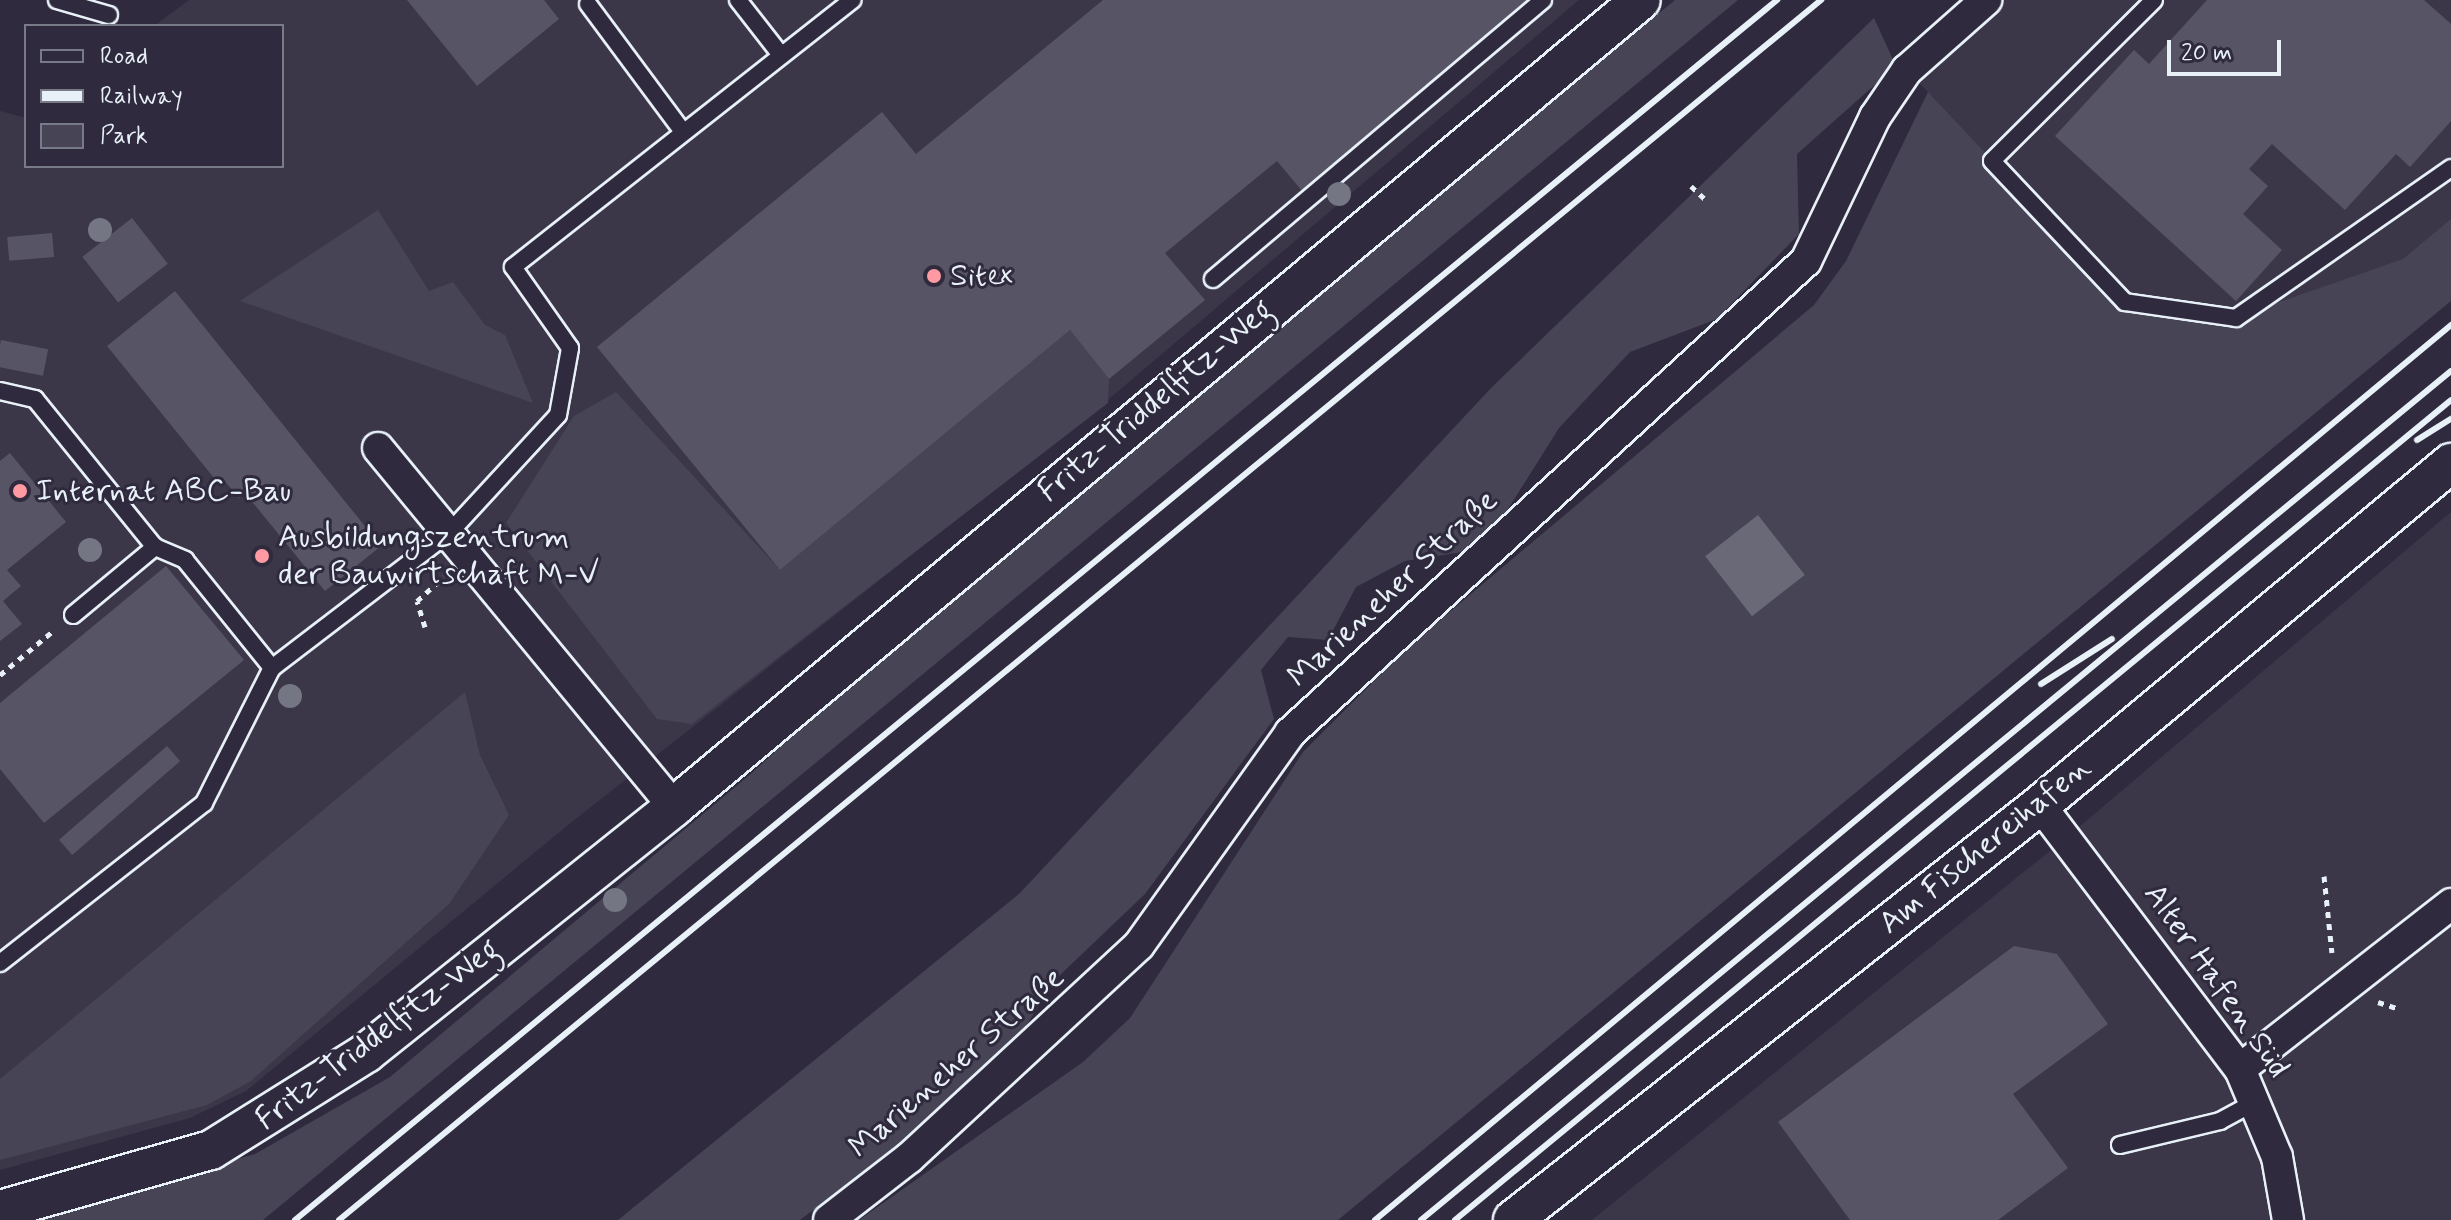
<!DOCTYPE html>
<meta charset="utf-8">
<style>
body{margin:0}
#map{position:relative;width:2451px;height:1220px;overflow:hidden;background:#2f2a3d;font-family:Mynerve,sans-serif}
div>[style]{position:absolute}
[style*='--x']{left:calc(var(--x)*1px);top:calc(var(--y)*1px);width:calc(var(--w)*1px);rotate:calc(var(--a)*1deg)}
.built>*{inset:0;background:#3b3749}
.green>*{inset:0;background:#464455}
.water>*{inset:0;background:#696978;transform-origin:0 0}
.building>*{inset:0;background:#575565;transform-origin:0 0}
.path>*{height:5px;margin-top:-2.5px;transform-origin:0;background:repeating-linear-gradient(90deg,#e8f1f8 0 6px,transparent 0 12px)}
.roads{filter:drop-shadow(2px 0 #e8f1f8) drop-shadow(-2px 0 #e8f1f8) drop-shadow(0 2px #e8f1f8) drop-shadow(0 -2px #e8f1f8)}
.service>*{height:16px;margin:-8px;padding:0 8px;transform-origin:8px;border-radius:8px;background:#2f2a3d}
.minor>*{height:30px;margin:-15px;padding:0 15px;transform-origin:15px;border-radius:15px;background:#2f2a3d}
.tertiary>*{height:38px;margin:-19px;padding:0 19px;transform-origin:19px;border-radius:19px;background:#2f2a3d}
.rail>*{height:6px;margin:-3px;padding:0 3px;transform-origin:3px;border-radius:3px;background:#e8f1f8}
.trees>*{width:24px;height:24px;margin:-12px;border-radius:50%;background:#757684}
.dots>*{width:22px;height:22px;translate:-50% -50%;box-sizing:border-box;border:4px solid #2f2a3d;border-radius:50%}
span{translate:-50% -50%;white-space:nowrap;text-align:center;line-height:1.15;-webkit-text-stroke:6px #2f2a3d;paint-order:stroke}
.poi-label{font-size:32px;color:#e8f1f8}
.left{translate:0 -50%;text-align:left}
.street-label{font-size:32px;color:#e8f1f8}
.legend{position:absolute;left:24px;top:24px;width:260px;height:144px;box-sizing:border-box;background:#2f2a3d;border:2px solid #797a88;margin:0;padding:10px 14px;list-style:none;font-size:24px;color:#e8f1f8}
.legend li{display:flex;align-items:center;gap:16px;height:40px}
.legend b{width:40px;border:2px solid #797a88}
.scale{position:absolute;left:2167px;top:40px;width:114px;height:36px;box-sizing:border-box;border:4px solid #e8f1f8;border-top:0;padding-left:10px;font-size:24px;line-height:28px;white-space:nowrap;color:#e8f1f8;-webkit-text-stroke:6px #2f2a3d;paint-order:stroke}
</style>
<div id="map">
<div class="built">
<div style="clip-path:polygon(189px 0,1579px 0,1090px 415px,568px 825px,246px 1091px,190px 1118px,0 1170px,0 111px,26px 118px,26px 166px,282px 166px,282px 26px,154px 26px)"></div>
<div style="clip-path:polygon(1986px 0,2451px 0,2451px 243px,2236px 318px,2125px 302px,1907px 70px)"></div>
<div style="clip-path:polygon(2451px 512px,2451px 1220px,1592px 1220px,2066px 838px)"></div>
</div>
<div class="green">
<div style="clip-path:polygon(1675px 0,1738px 0,263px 1220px,29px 1220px,255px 1154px,390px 1077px,753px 772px,901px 635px)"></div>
<div style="clip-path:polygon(1874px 18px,1896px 66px,1797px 154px,1799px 234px,1717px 319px,1630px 352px,1559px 428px,1498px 525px,1469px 551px,1405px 561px,1356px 587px,1328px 640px,1288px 637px,1261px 670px,1274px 719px,1145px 894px,1059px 976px,1021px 1033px,905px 1140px,800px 1220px,618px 1220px,1020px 893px,1491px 388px)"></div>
<div style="clip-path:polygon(1928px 92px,2125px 301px,2236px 317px,2403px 259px,2451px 219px,2451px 301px,1338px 1220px,859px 1220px,1083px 1062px,1130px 1018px,1303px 752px,1408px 647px,1814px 305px,1846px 261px)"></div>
<div style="clip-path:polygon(378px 210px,429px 291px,453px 282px,485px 325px,505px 335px,533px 403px,240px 301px)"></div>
<div style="clip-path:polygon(1070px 330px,1109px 379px,1108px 403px,692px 724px,657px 719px,506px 523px,574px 416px,616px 392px,780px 570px)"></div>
<div style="clip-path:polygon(465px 692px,480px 755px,509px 815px,449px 904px,251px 1081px,207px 1105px,0 1160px,0 1079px)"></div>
</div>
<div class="water">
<div style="left:1758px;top:515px;width:76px;height:67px;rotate:52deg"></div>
</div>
<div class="building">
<div style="clip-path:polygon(407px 0,544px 0,559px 19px,477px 86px)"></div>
<div style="clip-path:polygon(1103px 0,1526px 0,1303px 192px,1277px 161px,1165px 253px,1205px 300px,1109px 379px,1070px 330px,780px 570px,597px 347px,882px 112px,916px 154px)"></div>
<div style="clip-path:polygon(2207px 0,2424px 0,2451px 24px,2451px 121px,2410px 167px,2396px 154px,2345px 210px,2272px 144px,2249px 169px,2268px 186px,2243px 214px,2282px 250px,2236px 301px,2055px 136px,2134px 50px,2149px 64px)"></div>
<div style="left:132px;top:218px;width:58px;height:63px;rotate:52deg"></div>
<div style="left:52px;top:233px;width:24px;height:45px;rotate:85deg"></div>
<div style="clip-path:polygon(175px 291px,381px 546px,325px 591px,245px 493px,239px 498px,223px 479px,218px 483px,107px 346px)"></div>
<div style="left:1px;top:340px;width:48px;height:27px;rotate:11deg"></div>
<div style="clip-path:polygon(10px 453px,66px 522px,7px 570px,21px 586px,3px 601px,22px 624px,0 641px,0 461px)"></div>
<div style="clip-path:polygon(166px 566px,244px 660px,44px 823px,0 769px,0 703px)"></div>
<div style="left:167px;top:746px;width:20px;height:143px;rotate:49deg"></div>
<div style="clip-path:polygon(2014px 946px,2057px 954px,2108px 1024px,2013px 1094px,2068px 1168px,1998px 1220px,1850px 1220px,1778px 1122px)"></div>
</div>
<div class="path">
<div style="--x:1691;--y:186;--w:21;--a:43"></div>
<div style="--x:425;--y:627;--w:27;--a:-107"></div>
<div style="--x:417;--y:601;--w:36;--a:-42"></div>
<div style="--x:0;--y:675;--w:69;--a:-39.7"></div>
<div style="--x:2324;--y:876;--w:77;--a:84.1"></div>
<div style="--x:2378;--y:1002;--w:23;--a:18"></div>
</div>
<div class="roads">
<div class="service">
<div style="--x:57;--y:0;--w:54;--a:16.1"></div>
<div style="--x:738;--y:0;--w:70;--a:52"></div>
<div style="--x:2154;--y:0;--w:228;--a:135.2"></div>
<div style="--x:1992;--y:161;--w:194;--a:46.7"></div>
<div style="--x:2125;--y:302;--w:112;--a:8.2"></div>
<div style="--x:2236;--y:318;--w:262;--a:-34.9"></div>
<div style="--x:588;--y:4;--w:159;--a:53.4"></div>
<div style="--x:1213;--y:279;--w:432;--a:-40.2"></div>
<div style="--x:0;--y:391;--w:36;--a:13"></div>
<div style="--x:35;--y:399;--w:191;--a:51"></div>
<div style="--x:155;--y:547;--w:33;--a:23"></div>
<div style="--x:185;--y:560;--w:139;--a:51.1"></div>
<div style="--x:73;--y:615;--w:107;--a:-39.7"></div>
<div style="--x:0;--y:963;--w:259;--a:-38.1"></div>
<div style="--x:204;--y:803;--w:151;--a:-63.3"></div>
<div style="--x:272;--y:668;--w:224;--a:-37.4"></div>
<div style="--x:450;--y:532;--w:159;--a:-47.3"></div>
<div style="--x:558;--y:415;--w:68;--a:-79.8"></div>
<div style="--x:570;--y:348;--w:99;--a:-125.1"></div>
<div style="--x:513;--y:267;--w:432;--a:-38.2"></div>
<div style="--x:2120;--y:1145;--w:103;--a:-13.5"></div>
<div style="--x:2220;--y:1121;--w:42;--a:-28.4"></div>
</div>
<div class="minor">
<div style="--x:378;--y:448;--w:465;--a:50.5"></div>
<div style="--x:2040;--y:805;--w:331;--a:52.9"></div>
<div style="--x:2240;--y:1069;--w:95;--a:67.2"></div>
<div style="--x:2277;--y:1157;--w:64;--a:80.1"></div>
<div style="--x:2240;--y:1069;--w:268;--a:-38"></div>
<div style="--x:829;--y:1220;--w:101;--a:-37.8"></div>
<div style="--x:909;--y:1158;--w:313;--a:-42.8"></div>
<div style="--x:1139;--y:945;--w:260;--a:-54.5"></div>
<div style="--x:1290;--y:733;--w:699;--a:-42.45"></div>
<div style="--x:1806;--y:261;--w:160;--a:-64.4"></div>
<div style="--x:1875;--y:117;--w:57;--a:-55.8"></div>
<div style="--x:1907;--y:70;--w:106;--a:-41.5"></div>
</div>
<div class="tertiary">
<div style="--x:0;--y:1210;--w:219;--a:-15.9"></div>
<div style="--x:211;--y:1150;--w:183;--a:-32"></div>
<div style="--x:366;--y:1053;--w:394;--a:-38.6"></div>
<div style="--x:674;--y:807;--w:1259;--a:-39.85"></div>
<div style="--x:1513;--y:1220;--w:671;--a:-38.22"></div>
<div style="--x:2040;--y:805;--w:535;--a:-39.76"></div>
</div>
</div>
<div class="rail">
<div style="--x:2417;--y:440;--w:40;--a:-32"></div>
<div style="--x:2041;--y:684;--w:84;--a:-32.4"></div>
<div style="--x:295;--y:1220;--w:1920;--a:-39.46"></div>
<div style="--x:339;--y:1220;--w:1920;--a:-39.46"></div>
<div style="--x:1375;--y:1220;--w:1400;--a:-39.75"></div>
<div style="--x:1421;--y:1220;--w:1335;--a:-39.5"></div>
<div style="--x:1455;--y:1220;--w:1290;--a:-39.46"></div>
</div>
<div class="trees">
<div style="left:1339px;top:194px"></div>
<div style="left:100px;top:230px"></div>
<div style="left:90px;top:550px"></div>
<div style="left:290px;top:696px"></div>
<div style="left:615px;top:900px"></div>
</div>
<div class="dots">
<div style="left:934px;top:276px;background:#ff9aa2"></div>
<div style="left:20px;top:491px;background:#ff9aa2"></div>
<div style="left:262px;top:556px;background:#ff9aa2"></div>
</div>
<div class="poi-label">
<span class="left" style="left:950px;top:276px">Sitex</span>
<span class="left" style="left:36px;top:491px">Internat ABC-Bau</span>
<span class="left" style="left:278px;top:556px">Ausbildungszentrum<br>der Bauwirtschaft M-V</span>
</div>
<div class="street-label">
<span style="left:1156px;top:401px;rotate:-40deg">Fritz-Triddelfitz-Weg</span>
<span style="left:1393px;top:589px;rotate:-43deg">Marieneher Straße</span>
<span style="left:1985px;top:846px;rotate:-39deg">Am Fischereihafen</span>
<span style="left:2216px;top:981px;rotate:55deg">Alter Hafen Süd</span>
<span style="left:378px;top:1035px;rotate:-37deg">Fritz-Triddelfitz-Weg</span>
<span style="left:957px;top:1063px;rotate:-41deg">Marieneher Straße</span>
</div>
<ul class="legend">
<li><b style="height:10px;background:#2f2a3d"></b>Road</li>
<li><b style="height:10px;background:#e8f1f8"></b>Railway</li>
<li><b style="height:22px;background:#464455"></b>Park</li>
</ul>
<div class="scale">20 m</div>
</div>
